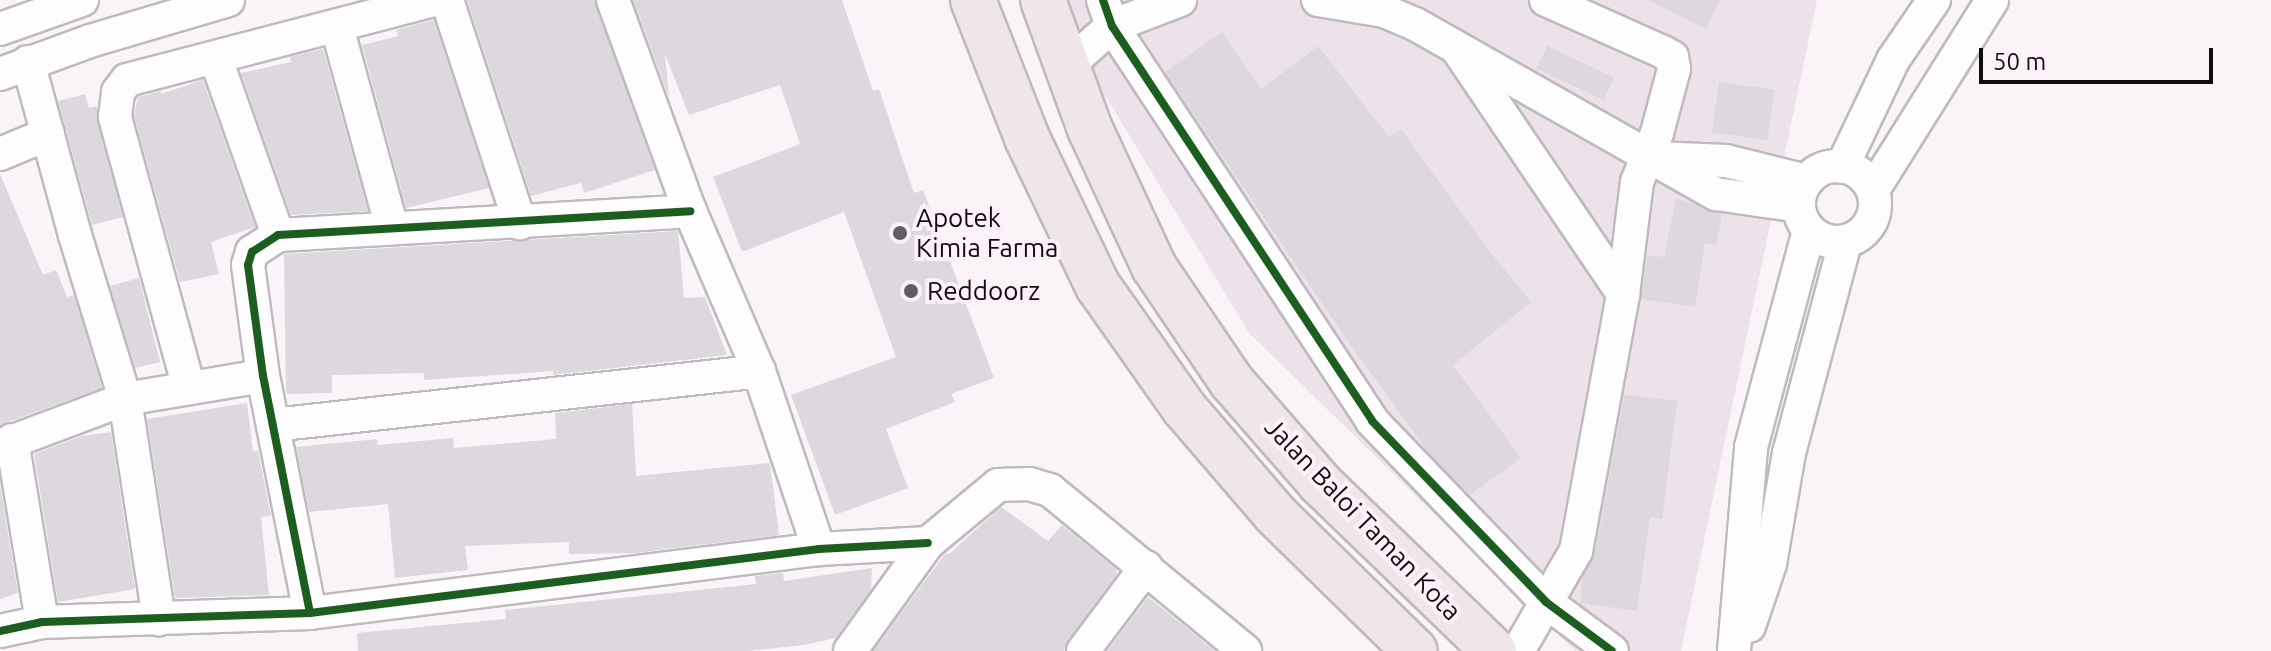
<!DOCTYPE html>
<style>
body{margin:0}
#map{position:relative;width:2271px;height:651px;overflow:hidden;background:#faf4f8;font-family:Ubuntu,sans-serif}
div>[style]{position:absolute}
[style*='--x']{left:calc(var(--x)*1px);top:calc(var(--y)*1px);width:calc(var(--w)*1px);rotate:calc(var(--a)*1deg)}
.built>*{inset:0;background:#eee2ea}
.building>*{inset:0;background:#ddd7df;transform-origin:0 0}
.roads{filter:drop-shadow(2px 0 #bfbabd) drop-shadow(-2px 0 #bfbabd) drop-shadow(0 2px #bfbabd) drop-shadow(0 -2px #bfbabd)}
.minor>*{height:32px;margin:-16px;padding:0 16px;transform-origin:16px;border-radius:16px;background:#fefdfe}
.minor>.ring{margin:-16px;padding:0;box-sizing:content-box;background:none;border:32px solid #fefdfe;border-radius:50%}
.trunk>*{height:44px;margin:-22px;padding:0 22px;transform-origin:22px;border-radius:22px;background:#f0e6e8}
.cycleway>*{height:8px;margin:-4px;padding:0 4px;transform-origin:4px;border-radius:4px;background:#1b5e20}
.dots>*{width:22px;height:22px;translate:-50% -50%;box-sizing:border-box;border:4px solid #fdf1f9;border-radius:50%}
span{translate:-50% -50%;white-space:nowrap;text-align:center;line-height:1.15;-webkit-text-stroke:8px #fdf1f9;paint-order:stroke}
.poi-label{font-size:26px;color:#100c0e}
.left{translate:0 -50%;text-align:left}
.street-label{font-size:26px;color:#100c0e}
.scale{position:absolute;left:1979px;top:48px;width:234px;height:36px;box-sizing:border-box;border:4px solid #100c0e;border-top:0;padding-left:10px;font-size:24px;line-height:28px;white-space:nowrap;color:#100c0e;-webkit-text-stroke:6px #fdf1f9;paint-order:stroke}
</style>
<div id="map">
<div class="built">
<div style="clip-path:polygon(1057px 0,1817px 0,1681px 651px,1575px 651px,1249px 333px,1086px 64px)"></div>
</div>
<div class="building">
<div style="clip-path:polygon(467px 0,594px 0,655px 170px,584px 193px,581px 183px,531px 196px)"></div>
<div style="clip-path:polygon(633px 0,842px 0,873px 91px,879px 89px,914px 193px,923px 190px,994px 378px,951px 394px,955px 402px,886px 429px,908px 488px,835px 515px,791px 395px,896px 357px,844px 212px,742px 252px,713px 177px,800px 144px,780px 85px,689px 115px,665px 54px,669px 97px)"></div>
<div style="clip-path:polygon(1648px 0,1720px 0,1706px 29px)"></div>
<div style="clip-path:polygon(434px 20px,489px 188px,406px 208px,362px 45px,398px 36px,396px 30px)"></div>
<div style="clip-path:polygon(1222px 32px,1261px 89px,1318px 46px,1389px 137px,1401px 129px,1487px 248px,1531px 302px,1453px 365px,1521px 458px,1470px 495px,1429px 453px,1351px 346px,1165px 72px)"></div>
<div style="left:1547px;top:46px;width:74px;height:25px;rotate:25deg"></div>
<div style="clip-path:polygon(323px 49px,368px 211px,291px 215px,241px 73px,291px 62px,290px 57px)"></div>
<div style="clip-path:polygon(203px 80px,255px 227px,211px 242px,219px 274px,180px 282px,134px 116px,138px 97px,161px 91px,161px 94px)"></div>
<div style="left:1719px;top:82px;width:56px;height:51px;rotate:8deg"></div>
<div style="clip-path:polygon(85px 94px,89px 108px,97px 106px,97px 122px,123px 217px,92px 225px,58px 101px)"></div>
<div style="clip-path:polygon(0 174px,43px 275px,56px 270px,67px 297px,74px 295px,102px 388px,0 425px)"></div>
<div style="clip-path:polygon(1676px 198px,1722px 214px,1716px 245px,1705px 243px,1695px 307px,1641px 299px,1647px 255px,1664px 257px)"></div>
<div style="clip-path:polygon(678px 231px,684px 298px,705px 297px,727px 355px,553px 375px,553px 371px,424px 380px,424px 373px,332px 375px,332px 393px,286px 394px,284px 254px)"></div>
<div style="clip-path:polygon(139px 278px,160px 362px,135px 368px,110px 286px)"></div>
<div style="clip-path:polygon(1630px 395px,1677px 401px,1662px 519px,1650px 517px,1637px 611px,1580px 603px,1583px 576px,1595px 554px,1624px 396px)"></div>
<div style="clip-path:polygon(247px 403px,253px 451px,258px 451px,271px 516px,261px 517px,269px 595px,175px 598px,147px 419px)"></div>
<div style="clip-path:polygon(632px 404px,636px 476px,770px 463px,779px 535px,635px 553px,569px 554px,569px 542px,465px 546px,468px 570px,395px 578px,388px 504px,309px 512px,296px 447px,377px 439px,378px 445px,453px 438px,454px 448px,556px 439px,555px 413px)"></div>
<div style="clip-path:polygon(111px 432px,135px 589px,58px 602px,34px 454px,82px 436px)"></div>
<div style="clip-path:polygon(0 484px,18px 593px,0 599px)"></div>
<div style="clip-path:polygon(1001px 507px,1048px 541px,1062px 525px,1116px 569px,1117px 574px,1068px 640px,1064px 651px,873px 651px,945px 554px,949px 554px)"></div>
<div style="clip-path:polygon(872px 568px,871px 590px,836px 638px,804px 645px,747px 651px,358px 651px,357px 633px,506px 619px,505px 610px,756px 584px,755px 576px,783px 573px,784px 581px)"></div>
<div style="clip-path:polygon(1148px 597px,1172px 616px,1215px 651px,1107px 651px)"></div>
</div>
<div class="roads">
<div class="minor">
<div style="--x:447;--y:0;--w:235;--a:71.9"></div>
<div style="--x:613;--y:0;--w:225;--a:70"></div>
<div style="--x:690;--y:211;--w:174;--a:66.7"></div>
<div style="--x:759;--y:371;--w:188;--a:71.4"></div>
<div style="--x:1103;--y:0;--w:28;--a:71"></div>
<div style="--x:1112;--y:26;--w:473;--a:56.6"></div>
<div style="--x:1372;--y:421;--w:251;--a:46.1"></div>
<div style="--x:1546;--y:602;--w:82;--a:36.6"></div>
<div style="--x:1318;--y:0;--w:67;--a:9.5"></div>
<div style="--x:1384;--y:11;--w:34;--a:23"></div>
<div style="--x:1415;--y:24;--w:346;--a:29.5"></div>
<div style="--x:1716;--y:194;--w:84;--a:8.2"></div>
<div style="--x:337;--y:27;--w:208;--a:74.7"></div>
<div style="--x:0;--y:29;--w:87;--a:-19.5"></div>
<div style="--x:1458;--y:50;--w:295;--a:55.9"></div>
<div style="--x:216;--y:59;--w:187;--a:70.6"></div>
<div style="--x:28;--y:62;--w:179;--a:74.8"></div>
<div style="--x:75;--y:235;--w:171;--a:73"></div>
<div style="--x:125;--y:399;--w:223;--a:81.2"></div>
<div style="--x:1067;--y:66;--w:60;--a:-41.6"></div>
<div style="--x:1112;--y:26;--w:73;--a:-20.9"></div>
<div style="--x:0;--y:74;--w:96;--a:-20.1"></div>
<div style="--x:90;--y:41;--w:144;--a:-16.5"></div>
<div style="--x:0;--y:154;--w:52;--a:-22.6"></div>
<div style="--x:1655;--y:158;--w:71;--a:2.4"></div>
<div style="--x:1726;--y:161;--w:83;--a:13.9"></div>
<div class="ring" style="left:1799px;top:166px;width:44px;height:44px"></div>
<div style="--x:1842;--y:167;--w:119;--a:-64.5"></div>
<div style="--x:1893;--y:60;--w:73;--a:-55.7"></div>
<div style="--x:1873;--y:190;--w:224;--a:-57.9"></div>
<div style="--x:189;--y:388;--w:281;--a:-105.3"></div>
<div style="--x:115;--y:117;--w:25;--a:-83"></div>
<div style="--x:118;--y:92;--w:15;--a:-53"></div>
<div style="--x:127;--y:80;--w:318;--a:-14.6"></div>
<div style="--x:273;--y:425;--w:489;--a:-6.3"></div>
<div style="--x:12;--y:440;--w:184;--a:80.6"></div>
<div style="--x:0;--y:446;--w:134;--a:-20.6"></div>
<div style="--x:125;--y:399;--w:140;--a:-9.5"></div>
<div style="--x:310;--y:613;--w:242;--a:-101.2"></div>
<div style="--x:263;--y:376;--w:112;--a:-97.7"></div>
<div style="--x:248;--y:265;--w:14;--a:-73"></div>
<div style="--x:252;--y:252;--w:31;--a:-33"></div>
<div style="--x:278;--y:235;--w:413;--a:-3.3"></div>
<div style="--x:1749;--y:626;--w:65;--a:-71.3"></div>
<div style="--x:1770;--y:564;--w:113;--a:-80.3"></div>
<div style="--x:1789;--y:453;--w:218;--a:-75.1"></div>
<div style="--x:0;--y:631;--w:43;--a:-12.1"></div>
<div style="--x:42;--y:622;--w:268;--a:-1.9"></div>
<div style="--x:310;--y:613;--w:513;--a:-7.17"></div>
<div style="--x:819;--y:549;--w:109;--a:-3.2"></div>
<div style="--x:850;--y:651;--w:133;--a:-54.2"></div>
<div style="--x:928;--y:543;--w:91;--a:-39.6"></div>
<div style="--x:998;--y:485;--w:31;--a:-2"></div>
<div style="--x:1029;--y:484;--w:22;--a:16"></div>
<div style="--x:1050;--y:490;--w:253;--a:39.5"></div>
<div style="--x:1083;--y:651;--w:105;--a:-53.1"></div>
<div style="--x:1518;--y:651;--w:116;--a:-59.9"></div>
<div style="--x:1576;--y:551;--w:261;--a:-79.6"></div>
<div style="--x:1623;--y:294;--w:113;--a:-82.9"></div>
<div style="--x:1637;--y:182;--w:53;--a:-67.8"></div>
<div style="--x:1657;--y:133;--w:66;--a:-75.1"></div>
<div style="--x:1674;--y:69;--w:12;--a:-99"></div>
<div style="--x:1672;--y:57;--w:10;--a:-151"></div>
<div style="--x:1663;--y:52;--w:128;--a:-156"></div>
<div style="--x:1734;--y:651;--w:205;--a:-85.2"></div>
<div style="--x:1751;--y:447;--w:225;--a:-75"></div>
</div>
<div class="trunk">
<div style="--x:973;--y:0;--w:148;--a:68.6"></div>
<div style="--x:1027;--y:138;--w:164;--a:64.4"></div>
<div style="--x:1098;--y:286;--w:149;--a:54.8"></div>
<div style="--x:1184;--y:408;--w:141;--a:49.3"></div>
<div style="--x:1276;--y:515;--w:194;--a:44.4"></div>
<div style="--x:1043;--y:0;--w:137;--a:70"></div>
<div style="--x:1090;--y:129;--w:152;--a:65.1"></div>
<div style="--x:1154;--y:267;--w:139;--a:55.9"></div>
<div style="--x:1232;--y:382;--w:134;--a:48.9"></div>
<div style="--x:1320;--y:483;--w:242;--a:44"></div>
</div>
</div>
<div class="cycleway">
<div style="--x:1103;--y:0;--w:28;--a:71"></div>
<div style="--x:1112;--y:26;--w:473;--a:56.6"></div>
<div style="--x:1372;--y:421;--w:251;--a:46.1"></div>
<div style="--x:1546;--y:602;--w:82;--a:36.6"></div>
<div style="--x:310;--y:613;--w:242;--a:-101.2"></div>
<div style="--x:263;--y:376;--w:112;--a:-97.7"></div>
<div style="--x:248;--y:265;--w:14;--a:-73"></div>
<div style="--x:252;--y:252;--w:31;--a:-33"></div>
<div style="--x:278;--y:235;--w:413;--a:-3.3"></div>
<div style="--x:0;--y:631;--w:43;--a:-12.1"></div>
<div style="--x:42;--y:622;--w:268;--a:-1.9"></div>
<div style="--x:310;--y:613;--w:513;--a:-7.17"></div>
<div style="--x:819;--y:549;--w:109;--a:-3.2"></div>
</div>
<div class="dots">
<div style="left:900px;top:233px;background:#625d60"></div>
<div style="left:911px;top:291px;background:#625d60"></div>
</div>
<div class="poi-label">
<span class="left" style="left:916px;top:233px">Apotek<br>Kimia Farma</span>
<span class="left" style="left:927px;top:291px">Reddoorz</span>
</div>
<div class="street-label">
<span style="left:1363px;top:519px;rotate:46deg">Jalan Baloi Taman Kota</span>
</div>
<div class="scale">50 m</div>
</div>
